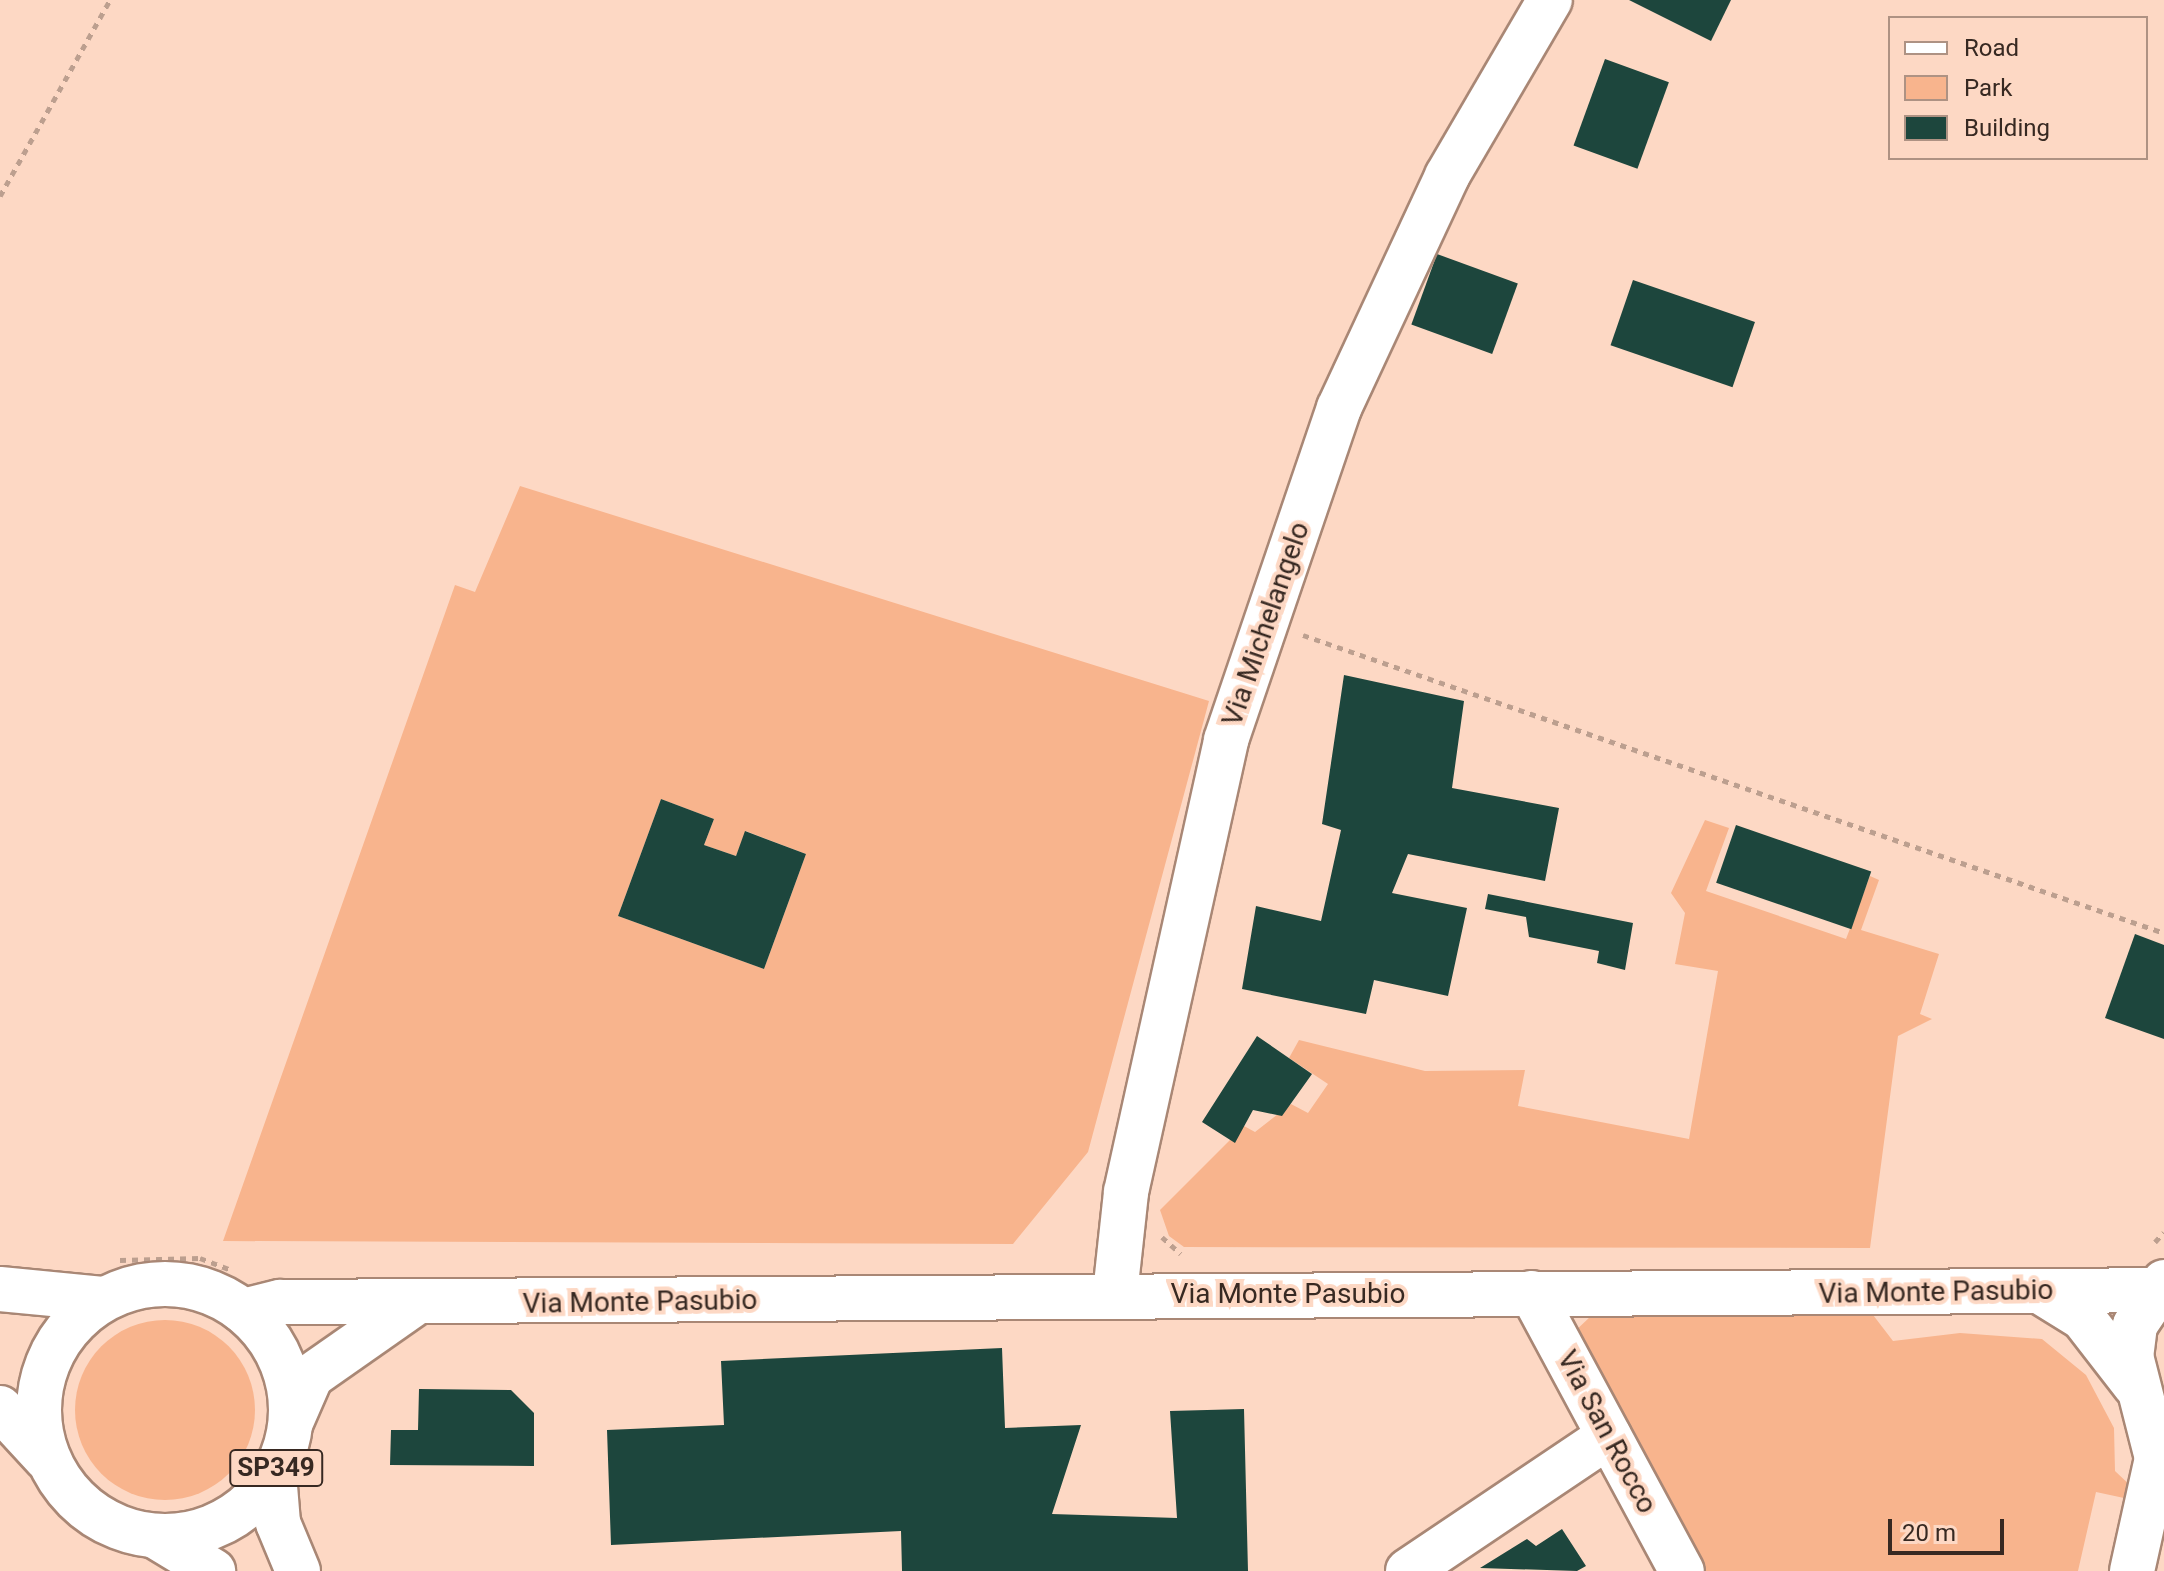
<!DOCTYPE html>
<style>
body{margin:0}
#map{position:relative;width:2164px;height:1571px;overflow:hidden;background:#fdd8c4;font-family:Roboto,sans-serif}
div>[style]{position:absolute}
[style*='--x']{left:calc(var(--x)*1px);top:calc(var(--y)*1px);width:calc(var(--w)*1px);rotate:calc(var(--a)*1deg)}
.green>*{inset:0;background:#f8b48d}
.round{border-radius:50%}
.building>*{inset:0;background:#1d463d;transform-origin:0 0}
.path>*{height:5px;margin-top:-2.5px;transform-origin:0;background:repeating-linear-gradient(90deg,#bc9f8f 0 6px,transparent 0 12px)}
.roads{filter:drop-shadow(2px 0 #a98775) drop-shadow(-2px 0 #a98775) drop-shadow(0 2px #a98775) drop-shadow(0 -2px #a98775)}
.minor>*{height:44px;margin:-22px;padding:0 22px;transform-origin:22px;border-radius:22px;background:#fff}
.major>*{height:44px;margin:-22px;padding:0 22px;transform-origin:22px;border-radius:22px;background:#fff}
.major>.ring{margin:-22px;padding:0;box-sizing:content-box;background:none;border:44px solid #fff;border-radius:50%}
span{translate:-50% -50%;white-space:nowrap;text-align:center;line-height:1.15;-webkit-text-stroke:8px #fdd8c4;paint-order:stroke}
.shield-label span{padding:2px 6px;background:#fdd8c4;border:2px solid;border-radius:6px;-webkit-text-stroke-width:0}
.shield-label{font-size:26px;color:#372922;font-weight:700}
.street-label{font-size:28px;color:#372922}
.legend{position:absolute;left:1888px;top:16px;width:260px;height:144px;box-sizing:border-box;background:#fdd8c4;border:2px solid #ae9283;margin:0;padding:10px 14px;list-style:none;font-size:24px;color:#372922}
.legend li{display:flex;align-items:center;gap:16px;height:40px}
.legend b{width:40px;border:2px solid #ae9283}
.scale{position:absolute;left:1888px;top:1519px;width:116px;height:36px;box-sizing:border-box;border:4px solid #372922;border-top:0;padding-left:10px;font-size:24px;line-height:28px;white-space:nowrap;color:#372922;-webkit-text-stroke:6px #fdd8c4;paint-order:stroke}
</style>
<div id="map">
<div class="green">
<div style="clip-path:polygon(evenodd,520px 486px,1209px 701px,1088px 1152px,1013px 1244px,223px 1241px,455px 585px,475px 592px,520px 486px,661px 799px,714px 819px,704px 845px,736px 856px,746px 831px,806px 854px,764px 969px,618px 916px,661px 799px)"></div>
<div style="clip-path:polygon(1705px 820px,1729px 828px,1706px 891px,1846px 939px,1870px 876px,1879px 880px,1861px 930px,1939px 954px,1920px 1014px,1932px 1019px,1898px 1036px,1870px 1248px,1184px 1247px,1169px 1236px,1160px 1210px,1244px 1126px,1255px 1132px,1291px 1104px,1308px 1113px,1328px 1084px,1289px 1058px,1299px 1040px,1425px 1071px,1525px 1070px,1518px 1106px,1689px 1139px,1718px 971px,1675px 964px,1685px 913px,1671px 893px)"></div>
<div style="clip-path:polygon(1870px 1311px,1893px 1341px,1960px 1333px,2042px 1339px,2086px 1375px,2114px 1428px,2115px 1471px,2133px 1488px,2124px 1498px,2096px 1492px,2078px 1571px,1699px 1571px,1572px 1334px,1591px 1316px,1611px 1314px)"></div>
<div class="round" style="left:75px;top:1320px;width:180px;height:180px"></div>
</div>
<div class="building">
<div style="clip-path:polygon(1629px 0,1731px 0,1711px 41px)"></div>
<div style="left:1605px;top:59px;width:68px;height:92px;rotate:20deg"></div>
<div style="left:1437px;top:254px;width:86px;height:75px;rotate:20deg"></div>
<div style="left:1633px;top:280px;width:129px;height:69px;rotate:19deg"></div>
<div style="clip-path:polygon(1344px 675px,1464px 701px,1452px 788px,1559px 808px,1545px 881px,1408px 854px,1392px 893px,1467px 908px,1448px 996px,1374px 980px,1366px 1014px,1242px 989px,1256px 906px,1321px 921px,1341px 830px,1322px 824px)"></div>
<div style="clip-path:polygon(661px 799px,714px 819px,704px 845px,736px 856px,745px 831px,806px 854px,764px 969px,618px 916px)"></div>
<div style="left:1736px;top:825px;width:143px;height:61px;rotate:19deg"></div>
<div style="clip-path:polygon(1488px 894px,1633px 923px,1625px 970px,1597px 963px,1599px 951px,1529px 937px,1526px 917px,1485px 909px)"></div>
<div style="clip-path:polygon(2135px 934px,2164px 945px,2164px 1039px,2105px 1018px)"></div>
<div style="clip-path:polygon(1257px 1036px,1312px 1074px,1282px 1116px,1253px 1110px,1235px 1143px,1202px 1122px)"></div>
<div style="clip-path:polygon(1002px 1348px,1005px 1428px,1081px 1425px,1052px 1514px,1177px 1518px,1170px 1411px,1244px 1409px,1248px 1571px,902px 1571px,901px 1531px,611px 1545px,607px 1430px,724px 1425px,721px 1361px)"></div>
<div style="clip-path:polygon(419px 1389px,511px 1390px,534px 1413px,534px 1466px,390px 1465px,391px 1430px,418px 1430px)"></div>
<div style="clip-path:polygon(1562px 1529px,1586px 1566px,1577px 1571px,1480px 1568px,1527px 1539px,1536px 1546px)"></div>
</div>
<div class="path">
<div style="--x:0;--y:196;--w:225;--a:-60.7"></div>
<div style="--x:1303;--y:635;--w:911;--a:19.09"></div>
<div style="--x:1162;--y:1237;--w:25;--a:42"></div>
<div style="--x:2155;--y:1242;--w:13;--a:-48"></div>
<div style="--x:120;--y:1260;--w:80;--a:-1.4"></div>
<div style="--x:200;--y:1258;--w:34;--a:21"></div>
</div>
<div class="roads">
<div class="minor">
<div style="--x:2164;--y:1282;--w:52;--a:124"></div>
<div style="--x:2135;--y:1325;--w:31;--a:97"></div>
<div style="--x:2131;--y:1356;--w:105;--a:75.7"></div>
<div style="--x:2157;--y:1458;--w:16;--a:-63"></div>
<div style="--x:2041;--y:1292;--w:49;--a:31.8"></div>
<div style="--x:2083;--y:1318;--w:85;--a:52.2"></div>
<div style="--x:1532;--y:1293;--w:316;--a:61.7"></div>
<div style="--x:1115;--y:1294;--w:103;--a:-83.8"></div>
<div style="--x:1126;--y:1192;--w:463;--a:-77.5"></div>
<div style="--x:1226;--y:740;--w:351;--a:-71.2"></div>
<div style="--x:1339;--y:408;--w:256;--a:-65"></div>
<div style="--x:1447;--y:176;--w:204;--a:-59.7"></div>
<div style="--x:1408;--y:1571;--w:242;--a:-33.9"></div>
<div style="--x:2132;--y:1571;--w:116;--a:-77.5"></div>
</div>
<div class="major">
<div class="ring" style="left:39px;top:1284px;width:208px;height:208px"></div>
<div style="--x:0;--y:1289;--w:103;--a:5.5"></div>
<div style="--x:243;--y:1311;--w:38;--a:-14"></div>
<div style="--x:280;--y:1302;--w:1884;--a:-0.36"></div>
<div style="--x:0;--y:1408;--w:69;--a:47.3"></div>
<div style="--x:291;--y:1422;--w:50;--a:-66.5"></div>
<div style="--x:311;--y:1376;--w:122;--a:-35"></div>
<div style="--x:274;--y:1474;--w:49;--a:85.3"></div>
<div style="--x:278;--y:1523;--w:52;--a:67.4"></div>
<div style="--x:155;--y:1536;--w:68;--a:31.1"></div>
</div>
</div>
<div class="shield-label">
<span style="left:276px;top:1468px">SP349</span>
</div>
<div class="street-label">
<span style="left:1266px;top:624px;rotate:-71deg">Via Michelangelo</span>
<span style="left:1936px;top:1292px;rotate:-1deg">Via Monte Pasubio</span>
<span style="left:1288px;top:1294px">Via Monte Pasubio</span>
<span style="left:640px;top:1302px;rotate:-1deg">Via Monte Pasubio</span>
<span style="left:1607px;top:1432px;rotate:62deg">Via San Rocco</span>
</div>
<ul class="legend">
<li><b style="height:10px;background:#fff"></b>Road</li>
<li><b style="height:22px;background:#f8b48d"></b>Park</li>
<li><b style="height:22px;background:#1d463d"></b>Building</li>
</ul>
<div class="scale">20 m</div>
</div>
